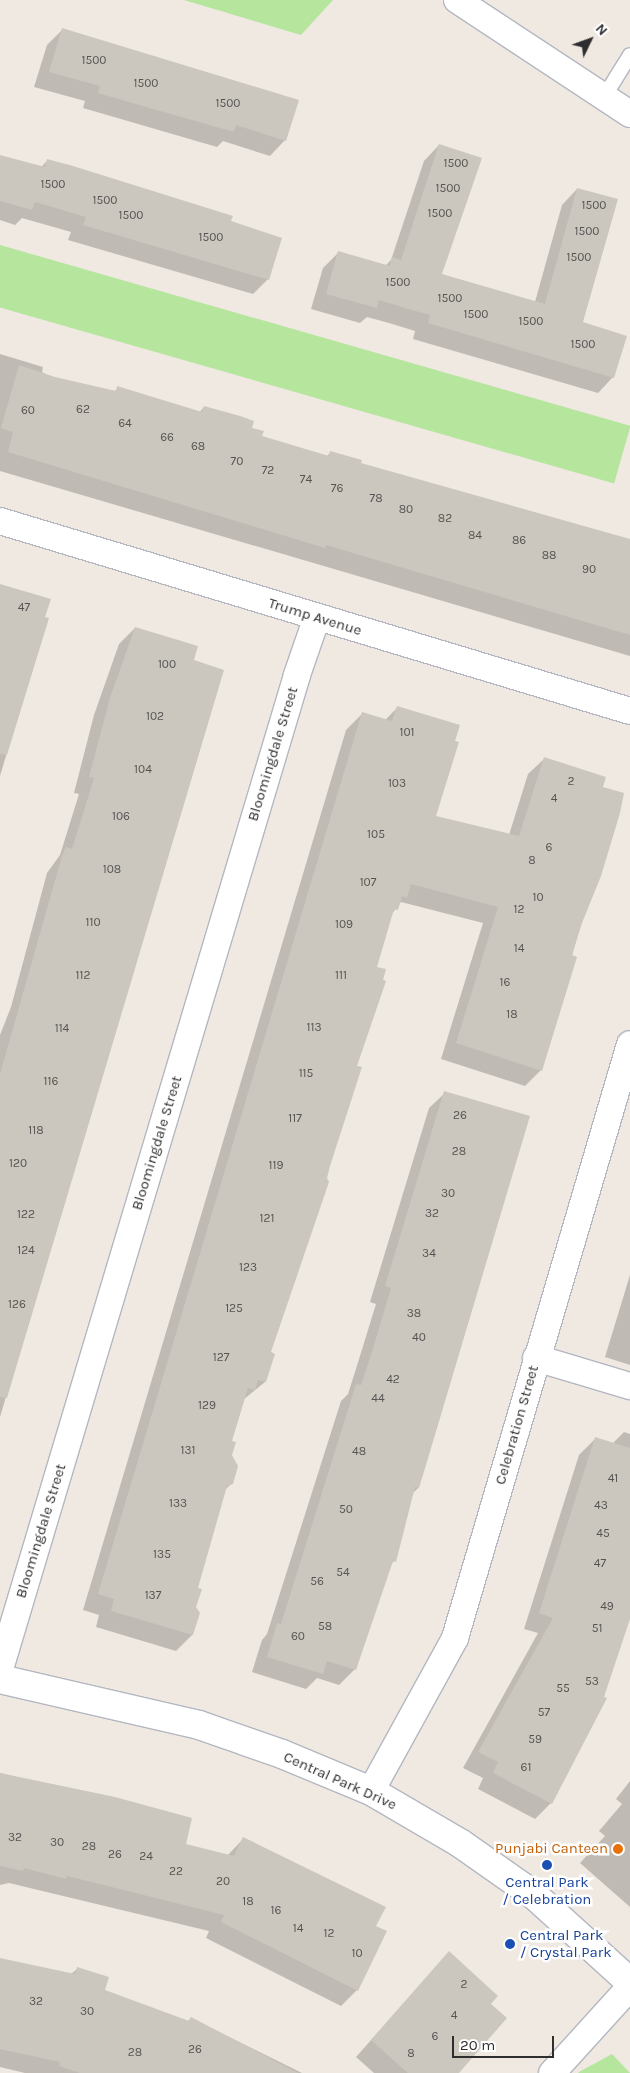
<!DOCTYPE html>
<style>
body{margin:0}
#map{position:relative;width:630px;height:2073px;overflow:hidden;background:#efe9e1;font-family:Karla,sans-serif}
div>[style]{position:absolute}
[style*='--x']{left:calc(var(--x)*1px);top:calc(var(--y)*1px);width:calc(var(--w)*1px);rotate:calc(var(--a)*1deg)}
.green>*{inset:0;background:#b6e59e;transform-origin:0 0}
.shadow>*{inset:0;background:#0003}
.building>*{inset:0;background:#cbc7bf}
.roads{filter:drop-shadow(1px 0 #b4b7c1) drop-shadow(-1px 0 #b4b7c1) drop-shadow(0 1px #b4b7c1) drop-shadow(0 -1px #b4b7c1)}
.service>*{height:14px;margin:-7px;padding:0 7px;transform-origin:7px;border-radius:7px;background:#fff}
.minor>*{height:26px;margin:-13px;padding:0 13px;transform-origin:13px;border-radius:13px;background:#fff}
.tertiary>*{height:28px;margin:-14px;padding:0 14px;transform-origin:14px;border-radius:14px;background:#fff}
.dots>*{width:14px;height:14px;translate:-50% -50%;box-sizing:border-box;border:2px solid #fff;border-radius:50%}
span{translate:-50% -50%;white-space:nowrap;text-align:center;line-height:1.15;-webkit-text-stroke:5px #fff;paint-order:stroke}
.number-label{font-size:12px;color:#555452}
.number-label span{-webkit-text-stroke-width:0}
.street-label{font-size:15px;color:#2e2e2e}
.food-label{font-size:15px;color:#c56008}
.right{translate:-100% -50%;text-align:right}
.transit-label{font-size:15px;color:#164399}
.left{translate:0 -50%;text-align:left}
.north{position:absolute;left:565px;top:15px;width:50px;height:50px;-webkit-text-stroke:4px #fff;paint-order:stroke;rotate:48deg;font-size:14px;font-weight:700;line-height:20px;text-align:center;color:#2e2e2e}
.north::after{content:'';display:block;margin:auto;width:18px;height:22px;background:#2e2e2e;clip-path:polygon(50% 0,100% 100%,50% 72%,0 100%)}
.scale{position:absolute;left:452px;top:2036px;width:102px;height:22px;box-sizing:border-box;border:2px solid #2e2e2e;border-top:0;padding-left:6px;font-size:15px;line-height:18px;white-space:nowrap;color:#2e2e2e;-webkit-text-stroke:4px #fff;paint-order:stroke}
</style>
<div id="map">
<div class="green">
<div style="clip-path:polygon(184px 0,333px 0,301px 35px)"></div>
<div style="left:0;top:245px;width:656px;height:60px;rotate:16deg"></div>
<div style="clip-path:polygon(612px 2054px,630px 2073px,578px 2073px,579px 2072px)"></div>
</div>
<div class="shadow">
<div style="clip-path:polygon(62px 30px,285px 140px,270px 156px,223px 141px,217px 147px,83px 108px,85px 101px,34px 87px,47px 45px)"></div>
<div style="clip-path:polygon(439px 145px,441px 275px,535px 302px,562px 205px,577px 189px,582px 323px,613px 377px,598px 393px,413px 339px,415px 331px,389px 323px,367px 317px,360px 323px,311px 309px,323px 268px,338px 253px,385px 266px,391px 260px,424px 161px)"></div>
<div style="clip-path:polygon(0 156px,41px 167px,47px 161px,268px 279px,253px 294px,68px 240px,71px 232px,22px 218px,15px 225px,0 220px)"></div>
<div style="clip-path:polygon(0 354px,43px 367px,42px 372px,54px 379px,114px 392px,118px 388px,199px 413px,204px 407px,251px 429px,261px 437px,326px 457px,331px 452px,360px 464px,630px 541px,630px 656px,0 471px)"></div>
<div style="clip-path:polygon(0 585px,47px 619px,0 776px)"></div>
<div style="clip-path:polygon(135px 628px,192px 661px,222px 670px,0 1417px,0 1035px,11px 1007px,47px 873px,60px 855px,79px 794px,74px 793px,94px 715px,119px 644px)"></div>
<div style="clip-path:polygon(397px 708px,434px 817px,509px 835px,528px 774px,544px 759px,581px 922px,541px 1070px,525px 1086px,441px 1059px,483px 923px,401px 902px,391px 915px,375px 968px,355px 1067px,269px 1353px,265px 1382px,243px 1400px,231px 1442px,232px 1483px,224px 1491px,196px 1589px,192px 1635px,176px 1651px,96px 1627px,99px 1615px,83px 1610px,346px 730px,362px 714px,385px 720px)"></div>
<div style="clip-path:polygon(445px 1093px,418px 1488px,413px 1493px,394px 1561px,390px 1566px,355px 1669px,339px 1685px,317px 1678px,306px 1689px,252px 1672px,262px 1640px,267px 1634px,341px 1401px,348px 1394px,355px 1372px,376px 1304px,370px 1302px,429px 1108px)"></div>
<div style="clip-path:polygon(630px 1275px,630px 1365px,605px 1357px)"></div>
<div style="clip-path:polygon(624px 1432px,630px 1434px,630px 1611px,551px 1803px,535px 1819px,478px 1789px,483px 1778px,463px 1768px,538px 1633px,524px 1629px,579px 1455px,595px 1439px,612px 1444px)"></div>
<div style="clip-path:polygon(0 1773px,191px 1819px,184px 1845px,227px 1856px,244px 1838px,375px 1927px,357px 1990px,341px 2006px,206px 1938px,209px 1931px,9px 1883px,0 1885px)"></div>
<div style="clip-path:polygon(630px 1781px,630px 1907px,580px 1863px,605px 1836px,599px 1831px,622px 1804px,616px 1799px)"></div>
<div style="clip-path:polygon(0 1959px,71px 1974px,77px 1969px,103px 1991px,187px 2022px,191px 2018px,302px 2073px,25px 2073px,0 2067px)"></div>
<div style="clip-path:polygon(434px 1969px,489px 2004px,457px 2073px,374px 2073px,356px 2057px)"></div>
</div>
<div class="building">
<div style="clip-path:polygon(62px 28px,299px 100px,286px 141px,236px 125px,234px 132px,153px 109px,98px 93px,100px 86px,49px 72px)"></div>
<div style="clip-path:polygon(439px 144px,482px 158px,442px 274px,545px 304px,577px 188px,618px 199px,583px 322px,627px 336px,614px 378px,428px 323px,430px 315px,405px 308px,379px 300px,377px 308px,326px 294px,338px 251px,390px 266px,392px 257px,401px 260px)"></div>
<div style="clip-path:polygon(0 155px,45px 167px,47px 159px,73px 166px,233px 216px,231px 221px,282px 238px,269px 280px,83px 225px,86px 217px,35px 202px,32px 210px,0 201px)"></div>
<div style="clip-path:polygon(19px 365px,55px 377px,116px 391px,117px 386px,202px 412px,204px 406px,240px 416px,254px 421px,252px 428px,264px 431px,262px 436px,329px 456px,330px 451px,362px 460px,361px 463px,630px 539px,630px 635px,326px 545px,325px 548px,8px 452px,13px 432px,1px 428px)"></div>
<div style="clip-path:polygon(0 584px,51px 599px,45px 617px,49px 618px,7px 755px,0 754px)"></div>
<div style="clip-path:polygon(135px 627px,198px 646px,194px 660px,224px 670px,7px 1398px,0 1397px,0 1074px,62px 856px,66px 847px,72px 849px,94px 778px,89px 777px,110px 698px)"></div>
<div style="clip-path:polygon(397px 706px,460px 725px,455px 741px,459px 742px,436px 816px,519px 836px,544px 757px,606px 777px,603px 787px,624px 793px,620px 813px,601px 876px,582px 923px,572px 955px,577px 957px,542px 1071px,456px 1043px,498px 907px,411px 884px,407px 898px,402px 896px,398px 910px,394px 909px,377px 967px,386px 969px,383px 980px,386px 981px,357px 1066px,362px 1067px,330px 1166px,327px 1178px,329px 1182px,271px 1352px,275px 1354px,266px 1382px,258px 1380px,255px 1390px,248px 1388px,232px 1441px,236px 1442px,232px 1455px,238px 1466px,233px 1484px,227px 1486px,198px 1588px,202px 1589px,196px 1607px,200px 1613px,193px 1635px,111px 1611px,114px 1599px,98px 1594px,362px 712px,392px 721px)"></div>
<div style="clip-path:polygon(444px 1091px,530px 1116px,426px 1465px,419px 1488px,415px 1487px,396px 1562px,393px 1561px,356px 1670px,327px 1661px,323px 1674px,267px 1657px,277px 1623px,281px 1624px,356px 1384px,361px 1385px,371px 1355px,391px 1288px,385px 1286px)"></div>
<div style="clip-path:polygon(595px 1437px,630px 1448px,630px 1619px,604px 1697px,607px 1698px,552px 1804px,493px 1773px,498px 1762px,478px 1752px,553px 1618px,539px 1613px)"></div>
<div style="clip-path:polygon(0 1773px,115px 1797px,192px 1818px,186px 1844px,234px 1856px,243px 1837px,386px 1907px,376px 1926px,387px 1931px,358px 1991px,221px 1922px,224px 1915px,67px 1876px,66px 1879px,24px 1868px,23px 1871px,0 1866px)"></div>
<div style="clip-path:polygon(449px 1951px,498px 1996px,491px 2004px,507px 2018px,459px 2073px,408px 2073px,371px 2040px)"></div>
<div style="clip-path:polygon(0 1958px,75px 1974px,77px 1967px,109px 1977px,105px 1990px,189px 2021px,191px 2017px,298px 2073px,80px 2073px,59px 2066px,60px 2062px,0 2049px)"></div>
</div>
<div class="roads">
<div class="service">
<div style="--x:604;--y:97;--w:49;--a:-58.2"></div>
</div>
<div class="minor">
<div style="--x:457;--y:0;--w:207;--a:33.4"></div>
<div style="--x:0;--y:521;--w:658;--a:16.78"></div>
<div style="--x:536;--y:1358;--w:98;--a:16.6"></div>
<div style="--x:0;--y:1669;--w:1037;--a:-73.36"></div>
<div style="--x:297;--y:675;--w:61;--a:-71"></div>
<div style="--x:371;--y:1791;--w:175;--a:-61.2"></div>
<div style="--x:455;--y:1638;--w:619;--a:-73.58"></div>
<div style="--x:552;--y:2073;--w:116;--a:-47.8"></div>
</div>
<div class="tertiary">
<div style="--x:0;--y:1679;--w:204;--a:13"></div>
<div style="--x:199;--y:1725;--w:88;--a:19.3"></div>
<div style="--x:282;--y:1754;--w:96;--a:22.6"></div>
<div style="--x:371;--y:1791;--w:103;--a:30.3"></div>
<div style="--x:460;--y:1843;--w:90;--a:35.1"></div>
<div style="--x:534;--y:1895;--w:130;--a:42.2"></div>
</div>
</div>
<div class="dots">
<div style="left:618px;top:1849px;background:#e8710a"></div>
<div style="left:547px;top:1865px;background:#1a4fb4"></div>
<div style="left:510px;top:1944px;background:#1a4fb4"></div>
</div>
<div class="number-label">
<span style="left:94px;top:61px">1500</span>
<span style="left:146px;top:84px">1500</span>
<span style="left:228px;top:104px">1500</span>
<span style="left:456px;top:164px">1500</span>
<span style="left:53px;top:185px">1500</span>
<span style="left:448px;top:189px">1500</span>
<span style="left:105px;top:201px">1500</span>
<span style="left:594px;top:206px">1500</span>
<span style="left:440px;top:214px">1500</span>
<span style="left:131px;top:216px">1500</span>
<span style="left:587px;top:232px">1500</span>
<span style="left:211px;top:238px">1500</span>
<span style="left:579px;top:258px">1500</span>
<span style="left:398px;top:283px">1500</span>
<span style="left:450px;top:299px">1500</span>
<span style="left:476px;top:315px">1500</span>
<span style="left:531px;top:322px">1500</span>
<span style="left:583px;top:345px">1500</span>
<span style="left:83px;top:410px">62</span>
<span style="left:28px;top:411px">60</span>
<span style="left:125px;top:424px">64</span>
<span style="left:167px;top:438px">66</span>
<span style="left:198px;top:447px">68</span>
<span style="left:237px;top:462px">70</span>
<span style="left:268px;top:471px">72</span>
<span style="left:306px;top:480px">74</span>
<span style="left:337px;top:489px">76</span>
<span style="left:376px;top:499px">78</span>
<span style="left:406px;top:510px">80</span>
<span style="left:445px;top:519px">82</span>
<span style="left:475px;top:536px">84</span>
<span style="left:519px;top:541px">86</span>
<span style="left:549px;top:556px">88</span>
<span style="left:589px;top:570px">90</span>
<span style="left:24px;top:608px">47</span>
<span style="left:167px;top:665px">100</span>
<span style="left:155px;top:717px">102</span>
<span style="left:407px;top:733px">101</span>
<span style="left:143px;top:770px">104</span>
<span style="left:571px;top:782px">2</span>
<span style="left:397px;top:784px">103</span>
<span style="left:554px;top:799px">4</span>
<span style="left:121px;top:817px">106</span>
<span style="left:376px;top:835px">105</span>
<span style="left:549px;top:848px">6</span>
<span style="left:532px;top:861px">8</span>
<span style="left:112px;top:870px">108</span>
<span style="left:368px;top:883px">107</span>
<span style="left:538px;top:898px">10</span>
<span style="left:519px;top:910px">12</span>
<span style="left:93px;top:923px">110</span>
<span style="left:344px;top:925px">109</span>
<span style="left:519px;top:949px">14</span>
<span style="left:83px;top:976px">112</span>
<span style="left:341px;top:976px">111</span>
<span style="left:505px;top:983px">16</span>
<span style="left:512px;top:1015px">18</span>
<span style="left:314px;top:1028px">113</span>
<span style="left:62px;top:1029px">114</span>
<span style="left:306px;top:1074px">115</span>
<span style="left:51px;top:1082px">116</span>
<span style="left:460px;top:1116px">26</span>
<span style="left:295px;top:1119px">117</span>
<span style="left:36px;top:1131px">118</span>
<span style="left:459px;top:1152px">28</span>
<span style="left:18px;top:1164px">120</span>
<span style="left:276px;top:1166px">119</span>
<span style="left:448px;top:1194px">30</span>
<span style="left:432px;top:1214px">32</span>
<span style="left:26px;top:1215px">122</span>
<span style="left:267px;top:1219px">121</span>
<span style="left:26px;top:1251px">124</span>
<span style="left:429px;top:1254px">34</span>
<span style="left:248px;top:1268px">123</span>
<span style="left:17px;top:1305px">126</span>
<span style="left:234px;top:1309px">125</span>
<span style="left:414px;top:1314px">38</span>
<span style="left:419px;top:1338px">40</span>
<span style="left:221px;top:1358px">127</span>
<span style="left:393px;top:1380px">42</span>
<span style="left:378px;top:1399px">44</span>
<span style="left:207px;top:1406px">129</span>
<span style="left:188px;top:1451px">131</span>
<span style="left:359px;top:1452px">48</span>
<span style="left:613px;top:1479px">41</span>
<span style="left:178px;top:1504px">133</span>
<span style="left:601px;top:1506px">43</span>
<span style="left:346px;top:1510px">50</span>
<span style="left:603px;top:1534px">45</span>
<span style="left:162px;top:1555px">135</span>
<span style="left:600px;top:1564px">47</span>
<span style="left:343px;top:1573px">54</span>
<span style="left:317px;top:1582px">56</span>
<span style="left:153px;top:1596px">137</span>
<span style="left:607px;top:1607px">49</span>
<span style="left:325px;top:1627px">58</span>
<span style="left:597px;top:1629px">51</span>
<span style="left:298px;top:1637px">60</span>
<span style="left:592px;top:1682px">53</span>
<span style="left:563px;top:1689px">55</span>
<span style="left:544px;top:1713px">57</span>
<span style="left:535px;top:1740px">59</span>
<span style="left:526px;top:1768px">61</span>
<span style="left:15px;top:1838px">32</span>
<span style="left:57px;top:1843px">30</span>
<span style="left:89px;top:1847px">28</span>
<span style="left:115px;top:1855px">26</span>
<span style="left:146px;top:1857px">24</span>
<span style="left:176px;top:1872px">22</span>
<span style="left:223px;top:1882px">20</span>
<span style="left:248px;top:1902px">18</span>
<span style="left:276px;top:1911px">16</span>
<span style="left:298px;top:1929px">14</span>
<span style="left:329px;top:1934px">12</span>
<span style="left:357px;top:1954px">10</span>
<span style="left:464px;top:1985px">2</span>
<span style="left:36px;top:2002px">32</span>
<span style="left:87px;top:2012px">30</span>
<span style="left:454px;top:2016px">4</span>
<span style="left:435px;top:2037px">6</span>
<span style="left:195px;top:2050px">26</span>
<span style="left:135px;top:2053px">28</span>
<span style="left:411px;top:2054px">8</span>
</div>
<div class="street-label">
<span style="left:315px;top:617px;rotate:17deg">Trump Avenue</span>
<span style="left:273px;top:754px;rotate:-73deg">Bloomingdale Street</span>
<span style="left:157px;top:1143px;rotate:-73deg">Bloomingdale Street</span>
<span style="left:517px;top:1425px;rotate:-74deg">Celebration Street</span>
<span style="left:41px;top:1531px;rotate:-73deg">Bloomingdale Street</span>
<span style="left:340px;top:1781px;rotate:24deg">Central Park Drive</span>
</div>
<div class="food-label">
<span class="right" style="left:608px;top:1849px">Punjabi Canteen</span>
</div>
<div class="transit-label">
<span style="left:547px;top:1891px">Central Park<br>/ Celebration</span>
<span class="left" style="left:520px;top:1944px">Central Park<br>/ Crystal Park</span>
</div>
<div class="north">N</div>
<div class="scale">20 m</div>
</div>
